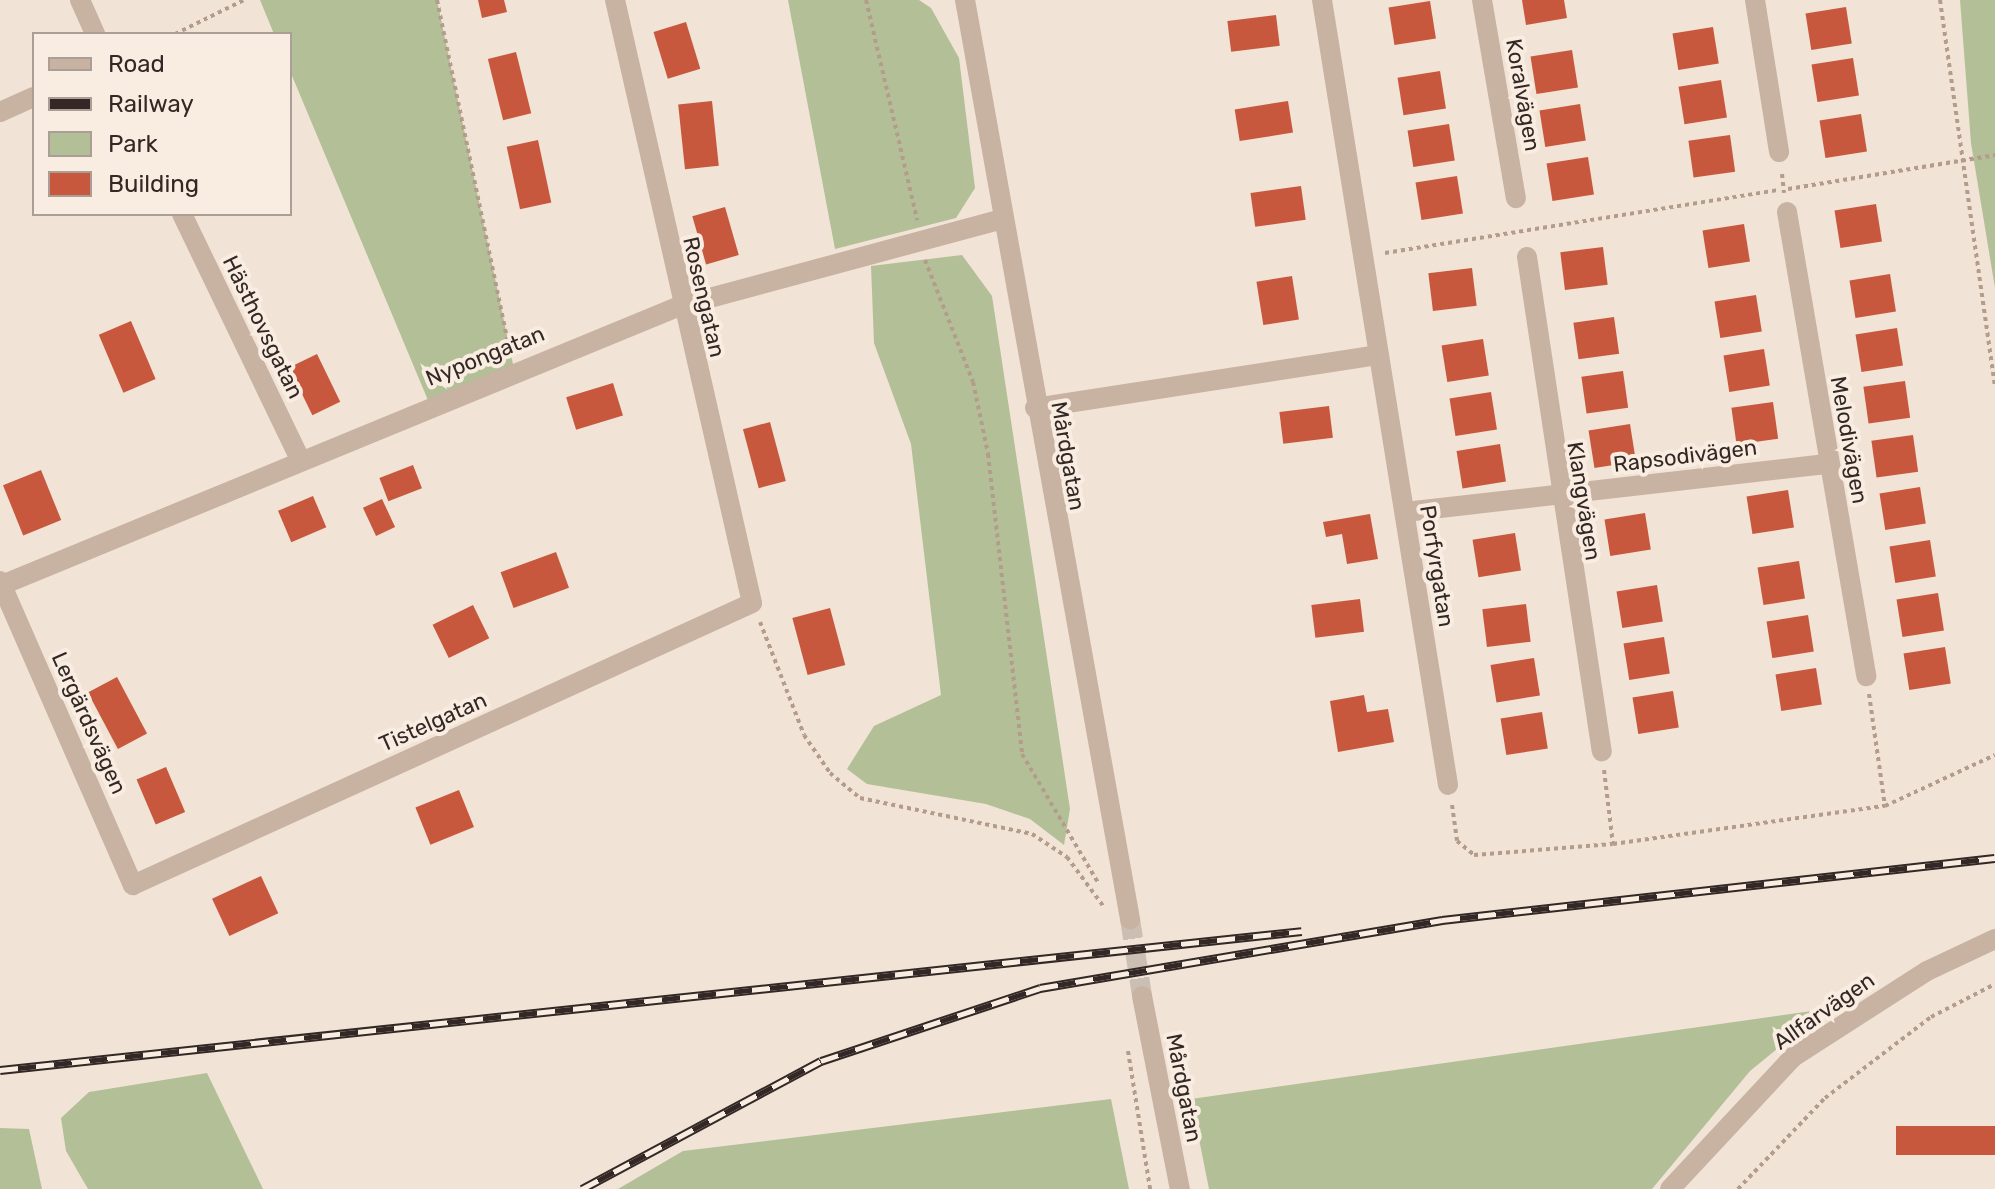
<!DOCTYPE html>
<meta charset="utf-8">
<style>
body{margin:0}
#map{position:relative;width:1995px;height:1189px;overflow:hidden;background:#f1e3d6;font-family:Rubik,sans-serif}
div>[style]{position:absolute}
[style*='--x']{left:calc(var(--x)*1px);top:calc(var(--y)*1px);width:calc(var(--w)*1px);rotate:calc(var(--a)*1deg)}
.green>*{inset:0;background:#b3bf96}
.building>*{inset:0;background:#c8583d;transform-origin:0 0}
.tertiary-tunnel>*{height:20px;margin-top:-10px;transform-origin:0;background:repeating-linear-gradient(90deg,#cbbeb3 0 20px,transparent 0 30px)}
.path>*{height:4px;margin-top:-2px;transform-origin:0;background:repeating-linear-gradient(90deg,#b49c8c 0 4px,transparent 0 8px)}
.minor>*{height:20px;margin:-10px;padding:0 10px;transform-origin:10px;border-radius:10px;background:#c8b2a2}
.tertiary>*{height:20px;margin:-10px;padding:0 10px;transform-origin:10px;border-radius:10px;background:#c8b2a2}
.rail>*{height:9px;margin-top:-4.5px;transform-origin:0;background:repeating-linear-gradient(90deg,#f9ede2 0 18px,#332825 0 36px);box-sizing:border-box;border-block:2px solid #332825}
span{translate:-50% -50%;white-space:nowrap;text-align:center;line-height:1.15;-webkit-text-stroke:8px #f9ede2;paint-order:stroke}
.street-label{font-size:22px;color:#332825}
.legend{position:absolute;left:32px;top:32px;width:260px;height:184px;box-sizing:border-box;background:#f9ede2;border:2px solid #aa9e96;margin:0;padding:10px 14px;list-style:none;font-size:24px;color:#332825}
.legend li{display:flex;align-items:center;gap:16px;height:40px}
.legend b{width:40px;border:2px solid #aa9e96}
</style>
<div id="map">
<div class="green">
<div style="clip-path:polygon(260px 0,437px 0,514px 369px,430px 405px,290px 71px,290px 34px,274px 34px)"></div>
<div style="clip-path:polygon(788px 0,919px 0,931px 8px,959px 58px,975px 188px,956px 218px,835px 249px)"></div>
<div style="clip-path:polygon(1960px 0,1995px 0,1995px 288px,1971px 143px)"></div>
<div style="clip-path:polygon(962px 255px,992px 296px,1070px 809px,1064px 845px,1030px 819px,986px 804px,867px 784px,847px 769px,874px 726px,941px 695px,911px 444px,874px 343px,871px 266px)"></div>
<div style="clip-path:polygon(1826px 1009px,1750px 1071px,1652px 1189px,1209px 1189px,1191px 1099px)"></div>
<div style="clip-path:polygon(207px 1073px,263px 1189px,88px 1189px,66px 1151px,61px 1118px,89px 1092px)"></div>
<div style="clip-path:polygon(1111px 1099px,1129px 1189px,618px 1189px,683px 1151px)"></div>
<div style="clip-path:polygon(0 1128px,29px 1129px,42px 1189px,0 1189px)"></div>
</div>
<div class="building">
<div style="clip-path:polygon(478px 0,504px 0,507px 12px,482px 18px)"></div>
<div style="clip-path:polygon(1522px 0,1564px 0,1567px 18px,1526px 25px)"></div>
<div style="left:1430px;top:1px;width:38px;height:42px;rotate:81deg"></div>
<div style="left:1846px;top:7px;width:37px;height:41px;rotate:81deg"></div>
<div style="left:1276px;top:15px;width:31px;height:49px;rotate:83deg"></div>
<div style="left:686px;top:22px;width:49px;height:34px;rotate:73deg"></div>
<div style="left:1713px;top:27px;width:37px;height:41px;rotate:81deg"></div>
<div style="left:1572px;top:50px;width:38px;height:42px;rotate:81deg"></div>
<div style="left:516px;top:52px;width:63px;height:29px;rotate:76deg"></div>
<div style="left:1853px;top:58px;width:38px;height:42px;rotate:81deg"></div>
<div style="left:1440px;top:71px;width:38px;height:43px;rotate:81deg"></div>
<div style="left:1721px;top:80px;width:38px;height:43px;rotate:81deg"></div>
<div style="left:712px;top:101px;width:65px;height:34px;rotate:84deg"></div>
<div style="left:1288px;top:101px;width:32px;height:54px;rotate:81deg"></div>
<div style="left:1580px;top:104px;width:37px;height:41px;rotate:81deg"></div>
<div style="left:1861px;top:114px;width:38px;height:42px;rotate:81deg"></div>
<div style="left:1449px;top:124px;width:37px;height:42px;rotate:81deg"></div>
<div style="left:1730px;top:135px;width:37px;height:42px;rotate:82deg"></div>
<div style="left:538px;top:140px;width:64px;height:32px;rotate:78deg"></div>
<div style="left:1588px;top:157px;width:38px;height:42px;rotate:81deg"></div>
<div style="left:1457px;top:176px;width:38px;height:42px;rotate:81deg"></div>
<div style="left:1301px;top:186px;width:34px;height:51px;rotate:82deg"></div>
<div style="left:1876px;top:204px;width:38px;height:42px;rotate:81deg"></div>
<div style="left:725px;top:207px;width:50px;height:34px;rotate:74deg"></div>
<div style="left:1744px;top:224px;width:38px;height:42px;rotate:81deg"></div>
<div style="left:1603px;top:247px;width:38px;height:43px;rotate:83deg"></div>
<div style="left:1472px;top:268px;width:38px;height:44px;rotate:83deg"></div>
<div style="left:1890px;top:274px;width:38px;height:41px;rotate:81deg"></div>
<div style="left:1292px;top:276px;width:44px;height:36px;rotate:81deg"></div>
<div style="left:1756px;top:295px;width:37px;height:42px;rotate:81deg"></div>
<div style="left:1614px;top:317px;width:37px;height:41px;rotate:82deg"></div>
<div style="left:131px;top:321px;width:63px;height:35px;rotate:67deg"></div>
<div style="left:1897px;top:328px;width:38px;height:42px;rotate:81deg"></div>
<div style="left:1483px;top:339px;width:37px;height:42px;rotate:81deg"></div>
<div style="left:1764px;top:349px;width:37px;height:41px;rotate:81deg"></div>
<div style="left:317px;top:354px;width:53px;height:31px;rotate:64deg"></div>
<div style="left:1623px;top:371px;width:37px;height:42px;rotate:82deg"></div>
<div style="left:1905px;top:381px;width:37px;height:42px;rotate:82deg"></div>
<div style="left:613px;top:383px;width:34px;height:49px;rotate:73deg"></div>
<div style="left:1491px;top:392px;width:38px;height:42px;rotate:81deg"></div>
<div style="left:1773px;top:402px;width:37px;height:42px;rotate:82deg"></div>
<div style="left:1329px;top:406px;width:32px;height:50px;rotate:83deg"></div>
<div style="left:770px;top:422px;width:61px;height:28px;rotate:75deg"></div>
<div style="left:1630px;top:424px;width:38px;height:42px;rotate:81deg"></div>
<div style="left:1913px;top:435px;width:37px;height:42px;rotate:82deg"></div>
<div style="left:1500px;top:444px;width:38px;height:44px;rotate:81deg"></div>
<div style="left:413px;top:465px;width:25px;height:36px;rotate:69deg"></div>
<div style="left:41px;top:470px;width:54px;height:41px;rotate:68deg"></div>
<div style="left:1920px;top:487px;width:37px;height:41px;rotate:81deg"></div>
<div style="left:1788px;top:490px;width:38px;height:42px;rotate:81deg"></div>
<div style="left:313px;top:496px;width:34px;height:38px;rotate:67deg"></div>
<div style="left:382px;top:499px;width:31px;height:21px;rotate:65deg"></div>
<div style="left:1645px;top:513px;width:37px;height:41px;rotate:81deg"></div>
<div style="clip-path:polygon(1370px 514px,1378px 559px,1347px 564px,1342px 534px,1326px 537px,1323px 522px)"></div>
<div style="left:1515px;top:533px;width:38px;height:43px;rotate:81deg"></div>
<div style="left:1930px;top:540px;width:37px;height:41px;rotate:81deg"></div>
<div style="left:556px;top:552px;width:38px;height:59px;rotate:70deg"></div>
<div style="left:1799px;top:561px;width:38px;height:42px;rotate:81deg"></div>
<div style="left:1657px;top:585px;width:37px;height:41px;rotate:81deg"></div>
<div style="left:1938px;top:593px;width:38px;height:42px;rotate:81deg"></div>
<div style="left:1360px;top:599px;width:33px;height:49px;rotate:83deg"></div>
<div style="left:1526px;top:604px;width:38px;height:44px;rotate:83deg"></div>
<div style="left:473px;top:605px;width:37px;height:45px;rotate:64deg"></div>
<div style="left:830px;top:608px;width:59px;height:39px;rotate:75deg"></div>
<div style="left:1808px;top:615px;width:37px;height:42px;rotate:81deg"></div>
<div style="left:1664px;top:637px;width:37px;height:41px;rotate:81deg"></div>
<div style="left:1945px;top:647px;width:37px;height:42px;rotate:81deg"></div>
<div style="left:1534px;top:658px;width:38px;height:44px;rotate:81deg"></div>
<div style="left:1816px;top:668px;width:37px;height:41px;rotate:81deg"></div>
<div style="left:117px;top:677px;width:64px;height:33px;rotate:62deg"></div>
<div style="left:1673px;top:691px;width:37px;height:41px;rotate:81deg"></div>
<div style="clip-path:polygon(1364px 695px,1367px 712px,1388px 709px,1394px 742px,1338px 752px,1330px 701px)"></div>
<div style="left:1542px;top:712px;width:37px;height:42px;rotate:81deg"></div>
<div style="left:166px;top:767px;width:49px;height:32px;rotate:67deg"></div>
<div style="left:459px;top:790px;width:40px;height:47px;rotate:68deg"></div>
<div style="left:261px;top:876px;width:41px;height:54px;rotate:65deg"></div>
<div style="left:1995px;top:1126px;width:29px;height:99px;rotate:90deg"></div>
</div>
<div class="tertiary-tunnel">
<div style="--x:1130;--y:919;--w:78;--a:81.1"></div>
</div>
<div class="path">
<div style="--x:437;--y:0;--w:359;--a:78.3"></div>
<div style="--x:866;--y:0;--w:226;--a:76.9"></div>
<div style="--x:1940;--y:0;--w:389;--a:81.9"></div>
<div style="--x:175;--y:34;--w:77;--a:-26.2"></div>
<div style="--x:1782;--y:174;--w:19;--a:84"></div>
<div style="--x:1788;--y:189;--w:210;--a:-9.3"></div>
<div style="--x:1385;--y:253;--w:399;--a:-9.1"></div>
<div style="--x:925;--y:260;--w:131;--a:68.5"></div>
<div style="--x:973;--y:382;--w:74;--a:78.2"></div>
<div style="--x:988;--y:454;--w:302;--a:83.5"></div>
<div style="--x:1022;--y:754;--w:151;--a:59.4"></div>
<div style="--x:760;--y:622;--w:121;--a:68.7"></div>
<div style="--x:804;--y:735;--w:46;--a:55.6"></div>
<div style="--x:830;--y:773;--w:39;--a:40"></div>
<div style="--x:860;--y:798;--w:176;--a:11.8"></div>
<div style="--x:1032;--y:834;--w:42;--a:33.3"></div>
<div style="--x:1067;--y:857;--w:62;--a:53.5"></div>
<div style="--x:1869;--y:694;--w:113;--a:81.9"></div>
<div style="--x:1604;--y:770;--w:75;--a:83.1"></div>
<div style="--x:1452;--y:805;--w:36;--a:82"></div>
<div style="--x:1457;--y:841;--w:22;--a:39"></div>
<div style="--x:1474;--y:855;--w:139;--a:-4.5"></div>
<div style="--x:1613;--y:844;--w:275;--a:-8"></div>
<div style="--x:1885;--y:806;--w:121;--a:-24.9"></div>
<div style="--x:1128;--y:1051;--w:140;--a:80.9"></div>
<div style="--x:1738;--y:1189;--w:126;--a:-46.3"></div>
<div style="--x:1825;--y:1098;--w:133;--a:-37.4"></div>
<div style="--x:1931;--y:1017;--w:72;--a:-27.3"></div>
</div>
<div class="minor">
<div style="--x:80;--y:0;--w:37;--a:66"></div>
<div style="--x:1322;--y:0;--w:795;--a:80.88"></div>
<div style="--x:1482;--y:0;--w:201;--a:80.3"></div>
<div style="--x:1755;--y:0;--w:154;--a:81"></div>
<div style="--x:0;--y:112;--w:37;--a:-24"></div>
<div style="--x:1787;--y:212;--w:471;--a:80.3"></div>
<div style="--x:182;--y:214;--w:274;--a:64.3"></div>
<div style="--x:1527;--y:257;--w:500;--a:81.4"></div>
<div style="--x:1035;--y:408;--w:346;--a:-8.8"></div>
<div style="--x:1405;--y:512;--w:426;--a:-6.5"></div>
<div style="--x:0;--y:581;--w:332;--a:66.4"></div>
<div style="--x:133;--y:885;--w:680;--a:-24.49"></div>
<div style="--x:752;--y:603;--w:618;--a:-102.8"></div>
<div style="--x:2;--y:585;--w:733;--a:-22.37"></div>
<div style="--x:680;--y:306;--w:335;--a:-15.1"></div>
</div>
<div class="tertiary">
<div style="--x:965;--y:0;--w:934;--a:79.82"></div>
<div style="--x:1142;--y:996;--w:197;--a:78.9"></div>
<div style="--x:1670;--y:1189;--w:180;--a:-47"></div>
<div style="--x:1793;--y:1057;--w:159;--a:-32.7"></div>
<div style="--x:1927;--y:971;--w:75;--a:-25.2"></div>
</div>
<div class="rail">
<div style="--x:0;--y:1070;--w:1309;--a:-6.09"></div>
<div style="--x:582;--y:1189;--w:271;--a:-28.2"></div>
<div style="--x:821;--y:1061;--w:231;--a:-18.4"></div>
<div style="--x:1040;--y:988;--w:408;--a:-9.6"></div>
<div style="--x:1442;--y:920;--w:556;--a:-6.4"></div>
</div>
<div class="street-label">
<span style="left:1523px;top:95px;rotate:80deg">Koralvägen</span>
<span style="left:704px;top:297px;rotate:77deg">Rosengatan</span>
<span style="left:263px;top:327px;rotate:64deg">Hästhovsgatan</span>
<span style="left:485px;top:356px;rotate:-22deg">Nypongatan</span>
<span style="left:1849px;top:440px;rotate:80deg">Melodivägen</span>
<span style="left:1068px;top:456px;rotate:80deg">Mårdgatan</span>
<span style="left:1685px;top:456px;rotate:-7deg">Rapsodivägen</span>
<span style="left:1584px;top:501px;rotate:81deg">Klangvägen</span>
<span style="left:1437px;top:566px;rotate:81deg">Porfyrgatan</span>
<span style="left:433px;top:722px;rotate:-24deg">Tistelgatan</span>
<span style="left:89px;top:723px;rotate:66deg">Lergärdsvägen</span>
<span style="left:1824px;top:1011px;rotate:-35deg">Allfarvägen</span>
<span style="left:1184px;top:1088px;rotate:79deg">Mårdgatan</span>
</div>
<ul class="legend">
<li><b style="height:10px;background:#c8b2a2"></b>Road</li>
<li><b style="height:10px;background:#332825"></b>Railway</li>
<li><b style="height:22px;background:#b3bf96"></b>Park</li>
<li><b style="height:22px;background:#c8583d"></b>Building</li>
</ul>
</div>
